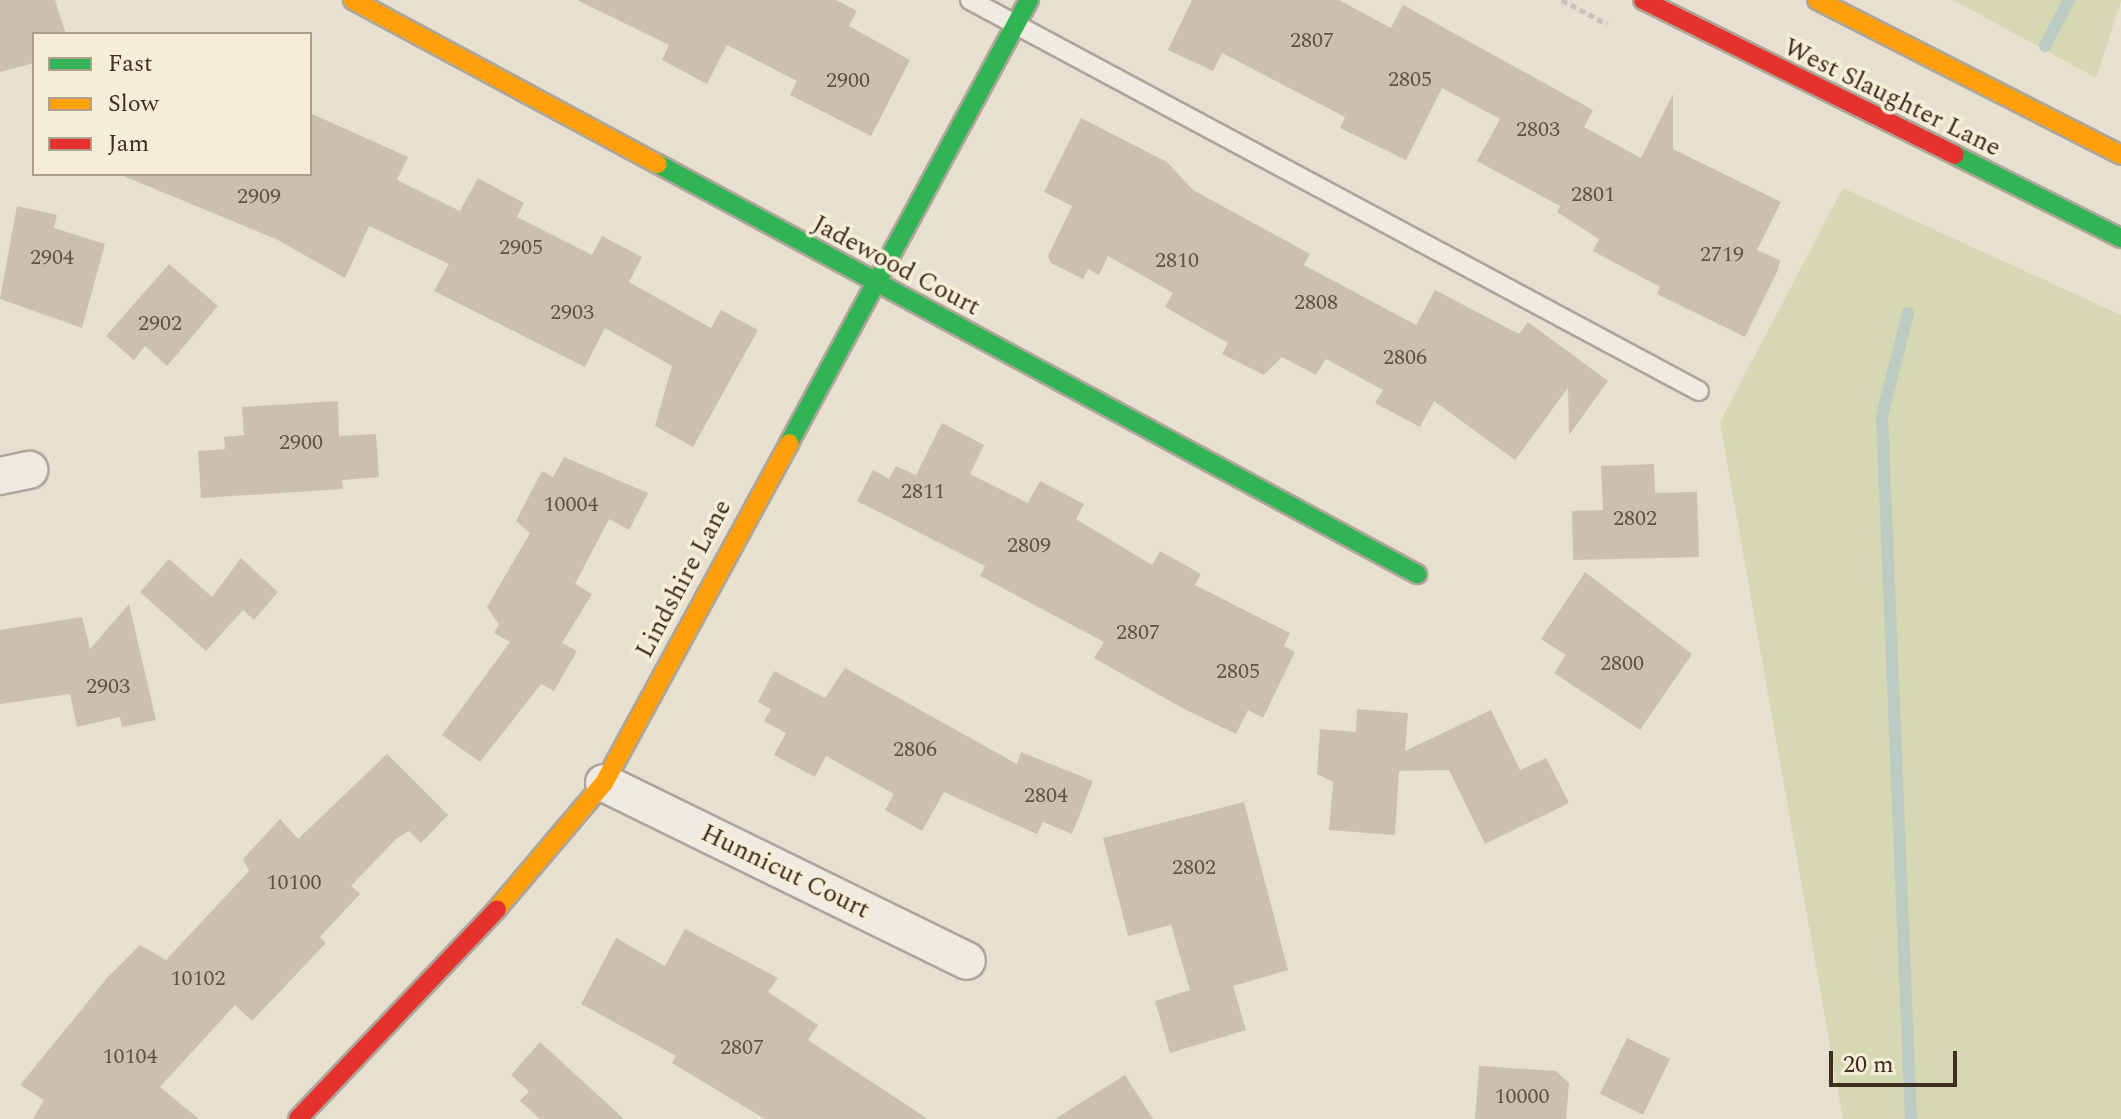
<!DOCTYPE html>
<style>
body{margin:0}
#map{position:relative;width:2121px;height:1119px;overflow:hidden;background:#e7e0d1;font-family:Spectral,serif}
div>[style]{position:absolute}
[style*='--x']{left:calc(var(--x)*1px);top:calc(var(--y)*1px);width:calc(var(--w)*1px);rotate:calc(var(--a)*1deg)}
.green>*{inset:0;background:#d6d7b3}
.stream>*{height:12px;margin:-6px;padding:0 6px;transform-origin:6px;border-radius:6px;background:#bcccc2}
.building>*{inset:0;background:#cbbfb2;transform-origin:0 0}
.path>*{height:5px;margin-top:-2.5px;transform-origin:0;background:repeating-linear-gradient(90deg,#c8c2b9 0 6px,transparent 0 10px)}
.roads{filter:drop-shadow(2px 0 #ada599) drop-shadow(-2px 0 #ada599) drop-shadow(0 2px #ada599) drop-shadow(0 -2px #ada599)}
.lane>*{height:18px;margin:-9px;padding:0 9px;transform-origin:9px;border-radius:9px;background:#efebe3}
.street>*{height:36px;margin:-18px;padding:0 18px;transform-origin:18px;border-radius:18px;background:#efebe3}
.fast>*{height:18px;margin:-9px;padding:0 9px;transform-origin:9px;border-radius:9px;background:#30b455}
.slow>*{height:18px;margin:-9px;padding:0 9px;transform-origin:9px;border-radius:9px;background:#ff9f0a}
.jam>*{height:18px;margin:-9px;padding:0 9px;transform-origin:9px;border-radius:9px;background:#e5322d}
span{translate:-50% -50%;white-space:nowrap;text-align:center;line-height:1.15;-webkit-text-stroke:7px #f7eed8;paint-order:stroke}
.number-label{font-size:22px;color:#605244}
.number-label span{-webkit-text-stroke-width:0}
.street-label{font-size:26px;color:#3d2e20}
.legend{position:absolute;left:32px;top:32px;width:280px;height:144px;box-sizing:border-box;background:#f7eed8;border:2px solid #ada18e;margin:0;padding:10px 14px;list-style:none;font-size:24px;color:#3d2e20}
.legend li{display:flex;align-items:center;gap:16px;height:40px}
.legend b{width:40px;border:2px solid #ada18e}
.scale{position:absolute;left:1829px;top:1051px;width:128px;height:36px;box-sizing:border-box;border:4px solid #3d2e20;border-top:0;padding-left:10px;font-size:24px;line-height:28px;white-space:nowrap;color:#3d2e20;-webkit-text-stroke:6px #f7eed8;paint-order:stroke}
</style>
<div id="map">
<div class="green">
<div style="clip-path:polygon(1953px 0,2121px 0,2121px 1px,2096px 78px)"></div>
<div style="clip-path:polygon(1843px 188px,2121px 315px,2121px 1119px,1843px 1119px,1720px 422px)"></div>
</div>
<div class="stream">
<div style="--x:2045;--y:46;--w:52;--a:-62.4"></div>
<div style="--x:1908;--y:313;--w:106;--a:104.2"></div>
<div style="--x:1882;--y:416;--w:704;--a:87.64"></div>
</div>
<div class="building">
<div style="clip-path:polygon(0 0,55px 0,66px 34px,34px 34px,34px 63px,0 72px)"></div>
<div style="clip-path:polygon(577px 0,836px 0,857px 11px,849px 26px,910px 60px,871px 136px,790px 95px,797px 81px,727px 45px,707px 84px,662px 60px,669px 45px)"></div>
<div style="clip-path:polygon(1192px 0,1339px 0,1391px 28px,1403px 5px,1593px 110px,1584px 127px,1641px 158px,1673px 94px,1673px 149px,1781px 202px,1757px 250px,1780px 260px,1778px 270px,1745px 337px,1657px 294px,1660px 287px,1593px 251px,1599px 239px,1557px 212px,1560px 206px,1477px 161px,1500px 119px,1442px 88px,1406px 160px,1340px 128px,1345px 117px,1222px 53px,1213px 71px,1168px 50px)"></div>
<div style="clip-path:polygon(310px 113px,408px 157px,397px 180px,460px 211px,478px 178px,524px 203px,517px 217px,592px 255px,602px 236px,642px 257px,629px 282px,711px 328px,721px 310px,758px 330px,693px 447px,655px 426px,672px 366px,605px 328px,585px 367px,434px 291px,449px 264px,369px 226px,345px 278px,276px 239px,121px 175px,310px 174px)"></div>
<div style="clip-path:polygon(1081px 118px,1167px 162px,1193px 190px,1310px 254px,1304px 265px,1416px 325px,1435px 290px,1519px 334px,1528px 322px,1608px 381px,1569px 435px,1568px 388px,1515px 460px,1434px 401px,1420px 427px,1375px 403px,1383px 390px,1326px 359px,1316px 375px,1282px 357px,1264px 375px,1222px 354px,1228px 343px,1165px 307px,1173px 293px,1108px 256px,1099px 275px,1088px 269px,1083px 279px,1051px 263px,1048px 256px,1072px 206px,1044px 192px)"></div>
<div style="clip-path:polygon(17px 206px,57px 215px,54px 228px,105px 244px,82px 328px,0 299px)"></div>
<div style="clip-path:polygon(169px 264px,218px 306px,167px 366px,145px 346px,134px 360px,106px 336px)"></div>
<div style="clip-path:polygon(338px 401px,339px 436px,376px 434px,379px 477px,342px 480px,343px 489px,201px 498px,198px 451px,225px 449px,224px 437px,244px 435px,242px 407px)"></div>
<div style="clip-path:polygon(942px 423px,984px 445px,970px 474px,1028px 503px,1040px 481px,1084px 504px,1076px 519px,1152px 565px,1160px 551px,1201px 574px,1195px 585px,1290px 633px,1284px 646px,1295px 652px,1263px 718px,1248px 710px,1236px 734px,1184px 709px,1094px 658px,1104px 642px,980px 576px,985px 566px,857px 501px,873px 470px,889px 479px,896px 466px,916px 475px)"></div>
<div style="clip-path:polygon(564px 457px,648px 493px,629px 530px,609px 519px,575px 584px,592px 594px,562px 643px,577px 651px,554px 691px,541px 684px,480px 762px,442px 735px,510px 642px,494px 633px,499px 624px,487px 607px,530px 533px,516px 521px,542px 471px,553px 477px)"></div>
<div style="clip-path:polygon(1654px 464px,1655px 493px,1697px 492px,1699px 557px,1573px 560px,1572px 511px,1603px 510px,1601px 466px)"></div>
<div style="clip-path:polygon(241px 558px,278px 592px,254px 620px,243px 610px,206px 651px,140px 592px,169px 559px,212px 597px)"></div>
<div style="clip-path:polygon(1585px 572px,1692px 654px,1640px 730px,1554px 673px,1566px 655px,1541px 639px)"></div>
<div style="clip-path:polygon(129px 604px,156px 720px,122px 727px,120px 717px,77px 727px,70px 694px,0 704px,0 630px,82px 617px,90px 649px)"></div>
<div style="clip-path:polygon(845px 668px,1017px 764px,1021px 752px,1093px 781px,1072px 834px,1043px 822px,1037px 834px,944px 792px,922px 831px,885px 810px,894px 794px,826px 756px,815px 777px,774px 755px,786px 733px,764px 721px,771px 709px,758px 702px,774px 671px,825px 698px)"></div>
<div style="clip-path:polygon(1357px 709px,1408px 713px,1405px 751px,1491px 710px,1520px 770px,1546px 758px,1569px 803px,1485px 844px,1449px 770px,1399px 771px,1395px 835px,1329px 830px,1333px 782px,1317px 774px,1320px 729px,1356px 732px)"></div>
<div style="clip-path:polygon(387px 754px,448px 815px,421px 843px,409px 831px,396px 839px,351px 886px,360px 894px,320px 937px,326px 943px,252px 1021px,235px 1005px,160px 1087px,199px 1119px,33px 1119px,44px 1100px,20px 1085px,108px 977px,140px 945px,166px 960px,249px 871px,243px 859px,280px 819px,298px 839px)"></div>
<div style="clip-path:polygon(1244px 802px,1288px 970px,1233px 986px,1246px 1030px,1170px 1053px,1155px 1001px,1190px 990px,1171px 925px,1128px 936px,1103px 838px)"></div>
<div style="clip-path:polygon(685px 929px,778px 978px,768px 992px,818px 1025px,808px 1040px,928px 1119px,765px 1119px,672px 1063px,676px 1056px,581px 1004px,616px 938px,665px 966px)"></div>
<div style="left:1627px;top:1038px;width:48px;height:62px;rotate:26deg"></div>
<div style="clip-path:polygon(540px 1042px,624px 1119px,540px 1119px,520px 1101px,529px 1091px,511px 1075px)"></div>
<div style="clip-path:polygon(1479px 1066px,1556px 1071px,1569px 1083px,1566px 1119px,1475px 1119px)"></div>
<div style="clip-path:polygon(1125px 1075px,1153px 1119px,1055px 1119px)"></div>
</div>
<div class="path">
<div style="--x:1562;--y:0;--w:51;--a:28.1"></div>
</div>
<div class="roads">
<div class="lane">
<div style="--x:970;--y:0;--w:827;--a:28.21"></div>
</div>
<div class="street">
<div style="--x:0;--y:476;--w:30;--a:-12"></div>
<div style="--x:604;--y:783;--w:404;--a:26.1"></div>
</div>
<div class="fast">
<div style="--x:1955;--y:155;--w:186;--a:26.6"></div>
<div style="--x:658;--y:164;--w:863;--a:28.38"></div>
<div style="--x:789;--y:443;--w:504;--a:-61.55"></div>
</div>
<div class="slow">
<div style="--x:353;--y:0;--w:346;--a:28.3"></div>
<div style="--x:1817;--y:0;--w:341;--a:27"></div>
<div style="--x:497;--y:909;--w:165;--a:-49.7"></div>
<div style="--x:604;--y:783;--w:387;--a:-61.4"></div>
</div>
<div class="jam">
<div style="--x:1643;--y:0;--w:348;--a:26.4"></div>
<div style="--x:298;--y:1119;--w:289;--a:-46.5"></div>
</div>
</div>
<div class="number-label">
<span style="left:1312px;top:41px">2807</span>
<span style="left:1410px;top:80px">2805</span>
<span style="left:848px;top:81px">2900</span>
<span style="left:1538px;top:130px">2803</span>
<span style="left:1593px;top:195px">2801</span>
<span style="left:259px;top:197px">2909</span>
<span style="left:521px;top:248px">2905</span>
<span style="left:1722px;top:255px">2719</span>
<span style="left:52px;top:258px">2904</span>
<span style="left:1177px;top:261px">2810</span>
<span style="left:1316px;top:303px">2808</span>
<span style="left:572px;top:313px">2903</span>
<span style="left:160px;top:324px">2902</span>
<span style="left:1405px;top:358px">2806</span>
<span style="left:301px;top:443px">2900</span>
<span style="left:923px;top:492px">2811</span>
<span style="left:571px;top:505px">10004</span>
<span style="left:1635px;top:519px">2802</span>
<span style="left:1029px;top:546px">2809</span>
<span style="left:1138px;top:633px">2807</span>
<span style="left:1622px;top:664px">2800</span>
<span style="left:1238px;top:672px">2805</span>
<span style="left:108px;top:687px">2903</span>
<span style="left:915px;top:750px">2806</span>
<span style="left:1046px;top:796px">2804</span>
<span style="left:1194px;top:868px">2802</span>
<span style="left:294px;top:883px">10100</span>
<span style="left:198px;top:979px">10102</span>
<span style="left:742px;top:1048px">2807</span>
<span style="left:130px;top:1057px">10104</span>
<span style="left:1522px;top:1097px">10000</span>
</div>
<div class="street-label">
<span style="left:1892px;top:98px;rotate:26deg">West Slaughter Lane</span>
<span style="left:896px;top:266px;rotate:28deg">Jadewood Court</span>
<span style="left:684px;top:579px;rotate:-62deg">Lindshire Lane</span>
<span style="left:785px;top:872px;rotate:26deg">Hunnicut Court</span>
</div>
<ul class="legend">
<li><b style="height:10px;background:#30b455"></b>Fast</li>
<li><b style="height:10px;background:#ff9f0a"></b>Slow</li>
<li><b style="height:10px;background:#e5322d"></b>Jam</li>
</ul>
<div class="scale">20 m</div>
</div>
